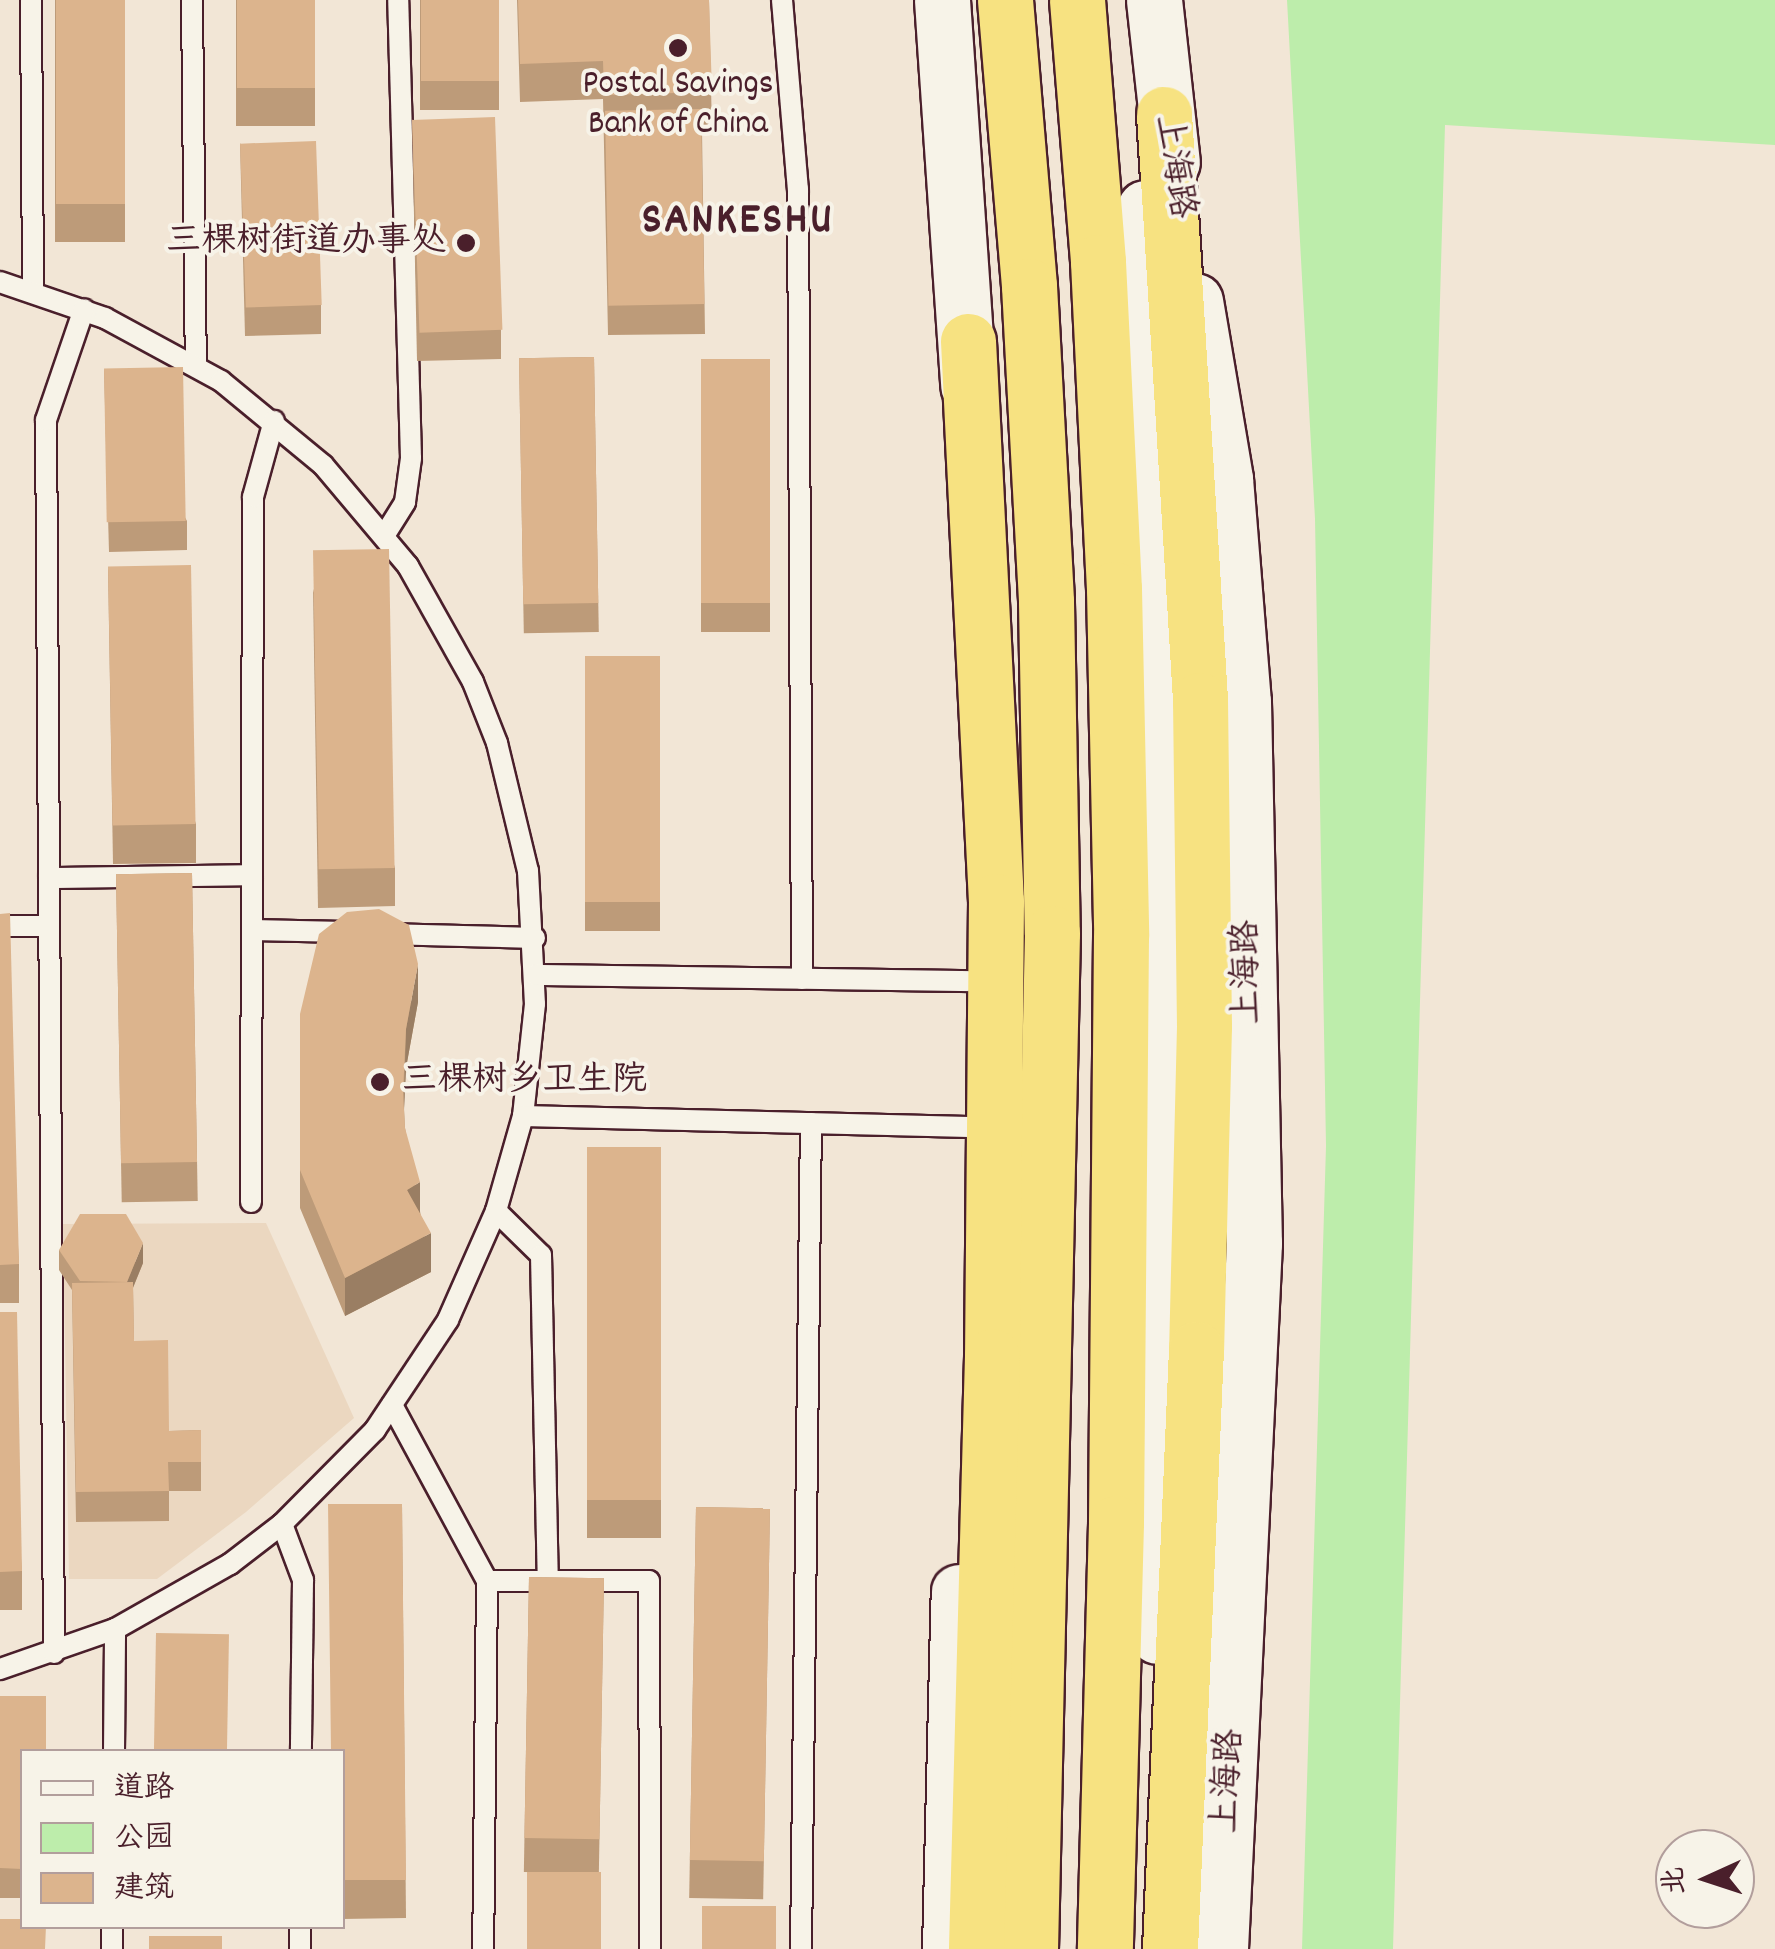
<!DOCTYPE html>
<meta charset="utf-8">
<style>
body{margin:0}
#map{position:relative;width:1775px;height:1949px;overflow:hidden;background:#f2e6d6;font-family:Dekko,"LXGW WenKai TC",sans-serif}
div>[style]{position:absolute}
[style*='--x']{left:calc(var(--x)*1px);top:calc(var(--y)*1px);width:calc(var(--w)*1px);rotate:calc(var(--a)*1deg)}
.built>*{inset:0;background:#ebd7c0}
.green>*{inset:0;background:#bdedab}
.roads{filter:drop-shadow(2px 0 #4a1f2b) drop-shadow(-2px 0 #4a1f2b) drop-shadow(0 2px #4a1f2b) drop-shadow(0 -2px #4a1f2b)}
.lane>*{height:20px;margin:-10px;padding:0 10px;transform-origin:10px;border-radius:10px;background:#f7f3e8}
.secondary>*{height:55px;margin:-27.5px;padding:0 27.5px;transform-origin:27.5px;border-radius:27.5px;background:#f7f3e8}
.highway>*{height:55px;margin:-27.5px;padding:0 27.5px;transform-origin:27.5px;border-radius:27.5px;background:#f7e281}
.wall>*{inset:0;background:#bd9b79;transform-origin:0 0}
.shaded-wall>*{inset:0;background:#9a7e63}
.building>*{inset:0;background:#dcb48d;transform-origin:0 0}
.dots>*{width:28px;height:28px;translate:-50% -50%;box-sizing:border-box;border:5px solid #f7f3e8;border-radius:50%}
span{translate:-50% -50%;white-space:nowrap;text-align:center;line-height:1.15;-webkit-text-stroke:8px #f7f3e8;paint-order:stroke}
.poi-label{font-size:35px;color:#4a1f2b}
.right{translate:-100% -50%;text-align:right}
.left{translate:0 -50%;text-align:left}
.street-label{font-size:35px;color:#4a1f2b}
.district-label{font-size:45px;color:#4a1f2b;font-weight:700;letter-spacing:2.5px}
.legend{position:absolute;left:20px;top:1749px;width:325px;height:180px;box-sizing:border-box;background:#f7f3e8;border:2px solid #b29e9c;margin:0;padding:12px 18px;list-style:none;font-size:30px;color:#4a1f2b}
.legend li{display:flex;align-items:center;gap:20px;height:50px}
.legend b{width:50px;border:2px solid #b29e9c}
.north{position:absolute;left:1655px;top:1829px;width:100px;height:100px;box-sizing:border-box;background:#f7f3e8;border:2px solid #b29e9c;border-radius:50%;rotate:267deg;font-size:28px;font-weight:700;line-height:40px;text-align:center;color:#4a1f2b}
.north::after{content:'';display:block;margin:auto;width:35px;height:45px;background:#4a1f2b;clip-path:polygon(50% 0,100% 100%,50% 72%,0 100%)}
</style>
<div id="map">
<div class="built">
<div style="clip-path:polygon(266px 1223px,354px 1418px,246px 1512px,157px 1579px,69px 1579px,63px 1224px)"></div>
</div>
<div class="green">
<div style="clip-path:polygon(1287px 0,1775px 0,1775px 145px,1445px 125px,1393px 1949px,1302px 1949px,1326px 1146px,1315px 519px)"></div>
</div>
<div class="roads">
<div class="lane">
<div style="--x:31;--y:0;--w:291;--a:89.6"></div>
<div style="--x:192;--y:0;--w:366;--a:89.4"></div>
<div style="--x:782;--y:0;--w:190;--a:85.2"></div>
<div style="--x:798;--y:189;--w:790;--a:89.71"></div>
<div style="--x:0;--y:282;--w:111;--a:18.9"></div>
<div style="--x:105;--y:318;--w:132;--a:28.5"></div>
<div style="--x:221;--y:381;--w:132;--a:39.5"></div>
<div style="--x:323;--y:465;--w:132;--a:49.9"></div>
<div style="--x:408;--y:566;--w:133;--a:60.7"></div>
<div style="--x:473;--y:682;--w:66;--a:68.5"></div>
<div style="--x:497;--y:743;--w:132;--a:76.4"></div>
<div style="--x:528;--y:871;--w:133;--a:87"></div>
<div style="--x:535;--y:1004;--w:113;--a:96.1"></div>
<div style="--x:523;--y:1116;--w:99;--a:105.9"></div>
<div style="--x:496;--y:1211;--w:119;--a:113.8"></div>
<div style="--x:448;--y:1320;--w:132;--a:123.6"></div>
<div style="--x:375;--y:1430;--w:132;--a:134.7"></div>
<div style="--x:282;--y:1524;--w:66;--a:142.4"></div>
<div style="--x:230;--y:1564;--w:132;--a:150.5"></div>
<div style="--x:115;--y:1629;--w:122;--a:160.8"></div>
<div style="--x:384;--y:536;--w:40;--a:-58"></div>
<div style="--x:405;--y:502;--w:44;--a:-82.2"></div>
<div style="--x:411;--y:458;--w:458;--a:-91.6"></div>
<div style="--x:49;--y:878;--w:203;--a:-0.8"></div>
<div style="--x:0;--y:926;--w:49;--a:0"></div>
<div style="--x:252;--y:930;--w:93;--a:1.2"></div>
<div style="--x:384;--y:934;--w:151;--a:1.5"></div>
<div style="--x:535;--y:975;--w:433;--a:0.8"></div>
<div style="--x:523;--y:1116;--w:446;--a:1.4"></div>
<div style="--x:251;--y:1202;--w:705;--a:-89.84"></div>
<div style="--x:253;--y:497;--w:79;--a:-74.6"></div>
<div style="--x:496;--y:1211;--w:63;--a:44.4"></div>
<div style="--x:541;--y:1255;--w:326;--a:88.8"></div>
<div style="--x:392;--y:1405;--w:200;--a:61.6"></div>
<div style="--x:487;--y:1581;--w:368;--a:90.6"></div>
<div style="--x:282;--y:1524;--w:60;--a:69.4"></div>
<div style="--x:303;--y:1580;--w:172;--a:90.7"></div>
<div style="--x:487;--y:1581;--w:162;--a:0"></div>
<div style="--x:649;--y:1581;--w:368;--a:89.8"></div>
<div style="--x:54;--y:1653;--w:1233;--a:-90.37"></div>
<div style="--x:46;--y:420;--w:117;--a:-71.1"></div>
<div style="--x:114;--y:1752;--w:123;--a:-89.5"></div>
<div style="--x:112;--y:1949;--w:23;--a:-90"></div>
<div style="--x:300;--y:1949;--w:23;--a:-90"></div>
<div style="--x:801;--y:1949;--w:826;--a:-89.31"></div>
</div>
<div class="secondary">
<div style="--x:942;--y:0;--w:387;--a:86.1"></div>
<div style="--x:1154;--y:0;--w:163;--a:83.7"></div>
<div style="--x:1145;--y:208;--w:1011;--a:88.7"></div>
<div style="--x:1168;--y:1219;--w:417;--a:91.5"></div>
<div style="--x:1195;--y:301;--w:181;--a:80.4"></div>
<div style="--x:1225;--y:479;--w:224;--a:85.4"></div>
<div style="--x:1243;--y:702;--w:541;--a:88.84"></div>
<div style="--x:1254;--y:1243;--w:707;--a:92.76"></div>
<div style="--x:950;--y:1949;--w:357;--a:-88.6"></div>
</div>
<div class="highway">
<div style="--x:1005;--y:0;--w:287;--a:85.2"></div>
<div style="--x:1029;--y:286;--w:316;--a:86.9"></div>
<div style="--x:1046;--y:602;--w:331;--a:89"></div>
<div style="--x:1052;--y:933;--w:1016;--a:91.24"></div>
<div style="--x:1077;--y:0;--w:263;--a:85.4"></div>
<div style="--x:1098;--y:262;--w:327;--a:87.2"></div>
<div style="--x:1114;--y:589;--w:347;--a:88.8"></div>
<div style="--x:1121;--y:936;--w:587;--a:90.49"></div>
<div style="--x:1116;--y:1523;--w:426;--a:91.5"></div>
<div style="--x:1164;--y:114;--w:587;--a:86.48"></div>
<div style="--x:1200;--y:700;--w:326;--a:89.3"></div>
<div style="--x:1204;--y:1026;--w:323;--a:91.4"></div>
<div style="--x:1196;--y:1349;--w:601;--a:92.48"></div>
<div style="--x:968;--y:341;--w:561;--a:87.14"></div>
<div style="--x:996;--y:901;--w:455;--a:90.5"></div>
<div style="--x:992;--y:1356;--w:593;--a:91.55"></div>
</div>
</div>
<div class="wall">
<div style="left:55px;top:0;width:70px;height:242px"></div>
<div style="left:236px;top:0;width:79px;height:126px"></div>
<div style="left:420px;top:0;width:79px;height:110px"></div>
<div style="clip-path:polygon(517px 0,709px 0,712px 130px,702px 130px,705px 334px,608px 335px,603px 99px,520px 102px)"></div>
<div style="clip-path:polygon(412px 119px,501px 330px,501px 359px,417px 361px)"></div>
<div style="clip-path:polygon(240px 143px,321px 305px,321px 334px,245px 336px)"></div>
<div style="left:594px;top:357px;width:275px;height:75px;rotate:89deg"></div>
<div style="left:701px;top:359px;width:69px;height:273px"></div>
<div style="clip-path:polygon(104px 369px,187px 521px,187px 550px,109px 552px)"></div>
<div style="clip-path:polygon(108px 567px,196px 824px,196px 863px,113px 864px)"></div>
<div style="clip-path:polygon(313px 589px,395px 868px,395px 906px,318px 908px)"></div>
<div style="left:585px;top:656px;width:75px;height:275px"></div>
<div style="left:192px;top:873px;width:328px;height:76px;rotate:89deg"></div>
<div style="clip-path:polygon(0 914px,19px 1264px,19px 1303px,0 1303px)"></div>
<div style="clip-path:polygon(418px 1002px,406px 1068px,404px 1108px,405px 1128px,431px 1272px,345px 1316px,300px 1208px,300px 1014px)"></div>
<div style="left:587px;top:1147px;width:74px;height:391px"></div>
<div style="clip-path:polygon(59px 1250px,143px 1263px,133px 1288px,134px 1341px,169px 1431px,201px 1430px,201px 1491px,169px 1491px,169px 1521px,76px 1522px,72px 1290px,59px 1270px)"></div>
<div style="clip-path:polygon(0 1312px,22px 1571px,22px 1610px,0 1610px)"></div>
<div style="clip-path:polygon(402px 1504px,406px 1918px,342px 1919px,342px 1752px)"></div>
<div style="left:696px;top:1507px;width:74px;height:391px;rotate:1deg"></div>
<div style="left:529px;top:1577px;width:75px;height:295px;rotate:1deg"></div>
<div style="clip-path:polygon(0 1696px,22px 1752px,22px 1898px,0 1898px)"></div>
</div>
<div class="shaded-wall">
<div style="clip-path:polygon(418px 964px,418px 1002px,406px 1068px,403px 1131px,406px 1029px)"></div>
<div style="clip-path:polygon(420px 1182px,420px 1220px,407px 1190px)"></div>
<div style="clip-path:polygon(431px 1233px,431px 1272px,345px 1316px,345px 1278px)"></div>
<div style="clip-path:polygon(143px 1243px,143px 1263px,127px 1302px,127px 1282px)"></div>
</div>
<div class="building">
<div style="left:56px;top:0;width:69px;height:204px"></div>
<div style="left:237px;top:0;width:78px;height:88px"></div>
<div style="left:421px;top:0;width:78px;height:81px"></div>
<div style="clip-path:polygon(518px 0,709px 0,712px 92px,604px 95px,603px 61px,520px 64px)"></div>
<div style="left:701px;top:109px;width:195px;height:96px;rotate:89deg"></div>
<div style="left:495px;top:117px;width:213px;height:83px;rotate:88deg"></div>
<div style="left:316px;top:141px;width:164px;height:76px;rotate:88deg"></div>
<div style="left:594px;top:357px;width:246px;height:75px;rotate:89deg"></div>
<div style="left:701px;top:359px;width:69px;height:244px"></div>
<div style="left:183px;top:367px;width:154px;height:79px;rotate:89deg"></div>
<div style="left:389px;top:549px;width:319px;height:76px;rotate:89deg"></div>
<div style="left:191px;top:565px;width:259px;height:83px;rotate:89deg"></div>
<div style="left:585px;top:656px;width:75px;height:246px"></div>
<div style="left:192px;top:873px;width:289px;height:76px;rotate:89deg"></div>
<div style="clip-path:polygon(379px 909px,409px 925px,418px 964px,406px 1029px,403px 1093px,405px 1128px,420px 1182px,407px 1190px,431px 1233px,345px 1278px,300px 1170px,300px 1014px,319px 934px,347px 912px)"></div>
<div style="clip-path:polygon(10px 913px,19px 1264px,0 1265px,0 914px)"></div>
<div style="left:587px;top:1147px;width:74px;height:353px"></div>
<div style="clip-path:polygon(80px 1214px,126px 1214px,143px 1243px,127px 1282px,80px 1281px,59px 1250px)"></div>
<div style="clip-path:polygon(133px 1282px,134px 1341px,168px 1340px,169px 1431px,201px 1430px,201px 1462px,168px 1462px,169px 1491px,76px 1492px,72px 1283px)"></div>
<div style="clip-path:polygon(0 1312px,17px 1312px,22px 1571px,0 1572px)"></div>
<div style="clip-path:polygon(328px 1504px,402px 1504px,406px 1880px,342px 1880px,342px 1752px,331px 1752px)"></div>
<div style="left:696px;top:1507px;width:74px;height:353px;rotate:1deg"></div>
<div style="left:529px;top:1577px;width:75px;height:261px;rotate:1deg"></div>
<div style="left:156px;top:1633px;width:73px;height:119px;rotate:1deg"></div>
<div style="clip-path:polygon(0 1696px,46px 1696px,46px 1752px,22px 1752px,22px 1869px,0 1868px)"></div>
<div style="left:527px;top:1872px;width:74px;height:77px"></div>
<div style="left:702px;top:1906px;width:74px;height:43px"></div>
<div style="clip-path:polygon(0 1919px,22px 1919px,22px 1926px,46px 1926px,45px 1949px,0 1949px)"></div>
<div style="left:149px;top:1936px;width:73px;height:13px"></div>
</div>
<div class="dots">
<div style="left:678px;top:48px;background:#4a1f2b"></div>
<div style="left:466px;top:243px;background:#4a1f2b"></div>
<div style="left:380px;top:1082px;background:#4a1f2b"></div>
</div>
<div class="poi-label">
<span style="left:678px;top:105px">Postal Savings<br>Bank of China</span>
<span class="right" style="left:446px;top:243px">三棵树街道办事处</span>
<span class="left" style="left:402px;top:1082px">三棵树乡卫生院</span>
</div>
<div class="street-label">
<span style="left:1173px;top:167px;rotate:81deg">上海路</span>
<span style="left:1249px;top:972px;rotate:-91deg">上海路</span>
<span style="left:1230px;top:1781px;rotate:-87deg">上海路</span>
</div>
<div class="district-label">
<span style="left:738px;top:223px">SANKESHU</span>
</div>
<ul class="legend">
<li><b style="height:12px;background:#f7f3e8"></b>道路</li>
<li><b style="height:28px;background:#bdedab"></b>公园</li>
<li><b style="height:28px;background:#dcb48d"></b>建筑</li>
</ul>
<div class="north">北</div>
</div>
